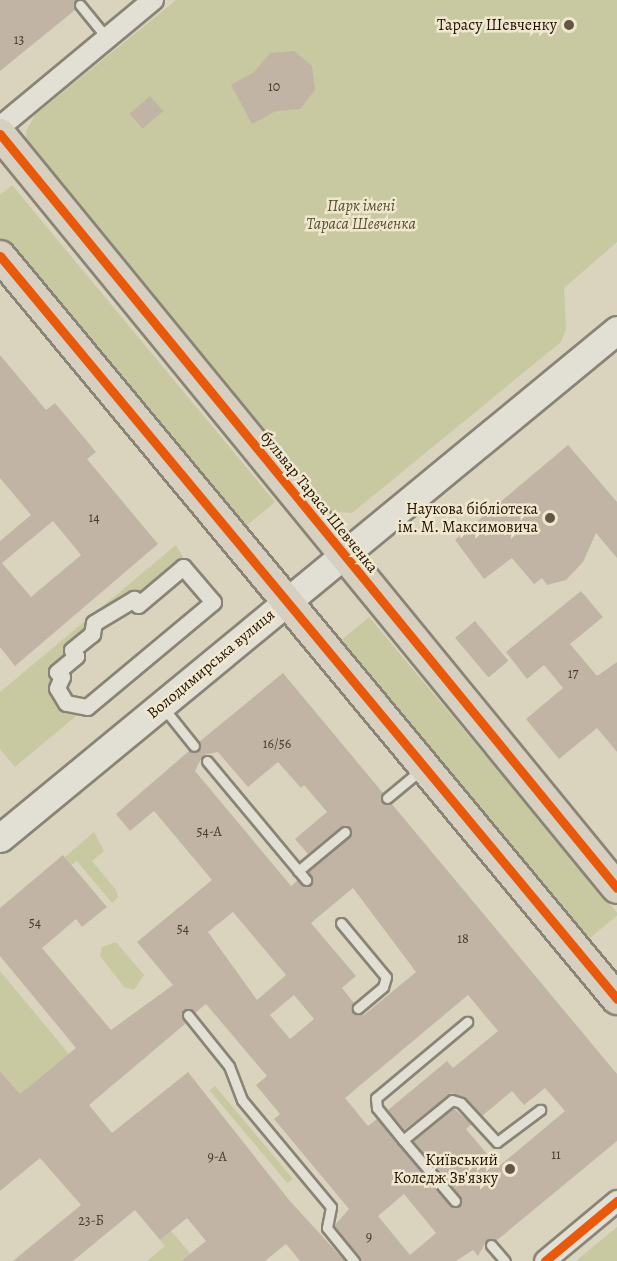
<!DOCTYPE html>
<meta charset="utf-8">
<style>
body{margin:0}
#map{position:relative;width:617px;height:1261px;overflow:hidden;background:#dad4bf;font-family:Alegreya,serif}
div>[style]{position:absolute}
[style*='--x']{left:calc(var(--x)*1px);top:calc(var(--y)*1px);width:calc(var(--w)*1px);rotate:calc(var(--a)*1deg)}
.green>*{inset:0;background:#c8c8a1;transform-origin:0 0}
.building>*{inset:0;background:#c2b4a5;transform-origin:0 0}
.roads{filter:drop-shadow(2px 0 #8a8476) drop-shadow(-2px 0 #8a8476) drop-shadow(0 2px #8a8476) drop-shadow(0 -2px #8a8476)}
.service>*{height:9px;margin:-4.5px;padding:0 4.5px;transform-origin:4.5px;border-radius:4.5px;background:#e2dfd5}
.pedestrian>*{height:15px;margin:-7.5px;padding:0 7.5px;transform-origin:7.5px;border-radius:7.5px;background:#e2dfd5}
.minor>*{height:20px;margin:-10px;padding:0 10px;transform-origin:10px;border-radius:10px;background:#e2dfd5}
.secondary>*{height:27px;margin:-13.5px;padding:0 13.5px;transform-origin:13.5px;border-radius:13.5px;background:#e2dfd5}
.primary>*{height:30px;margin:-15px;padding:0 15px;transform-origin:15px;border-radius:15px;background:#d7d0c0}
.cycleway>*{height:9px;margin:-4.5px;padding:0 4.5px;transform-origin:4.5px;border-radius:4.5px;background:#e8590c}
.dots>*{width:16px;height:16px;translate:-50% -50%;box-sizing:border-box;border:3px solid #efe7ce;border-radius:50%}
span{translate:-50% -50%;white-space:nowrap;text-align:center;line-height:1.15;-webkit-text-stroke:5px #efe7ce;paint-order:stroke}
.number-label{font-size:14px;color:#4c3a2c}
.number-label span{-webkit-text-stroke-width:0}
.poi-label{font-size:16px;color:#241103}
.right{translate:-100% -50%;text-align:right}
.park-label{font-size:16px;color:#584e32;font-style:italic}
.street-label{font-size:16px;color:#241103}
</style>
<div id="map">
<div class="green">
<div style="clip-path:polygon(176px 0,617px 0,617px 242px,564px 288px,566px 329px,561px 342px,352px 513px,327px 511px,27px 149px,26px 131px,35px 115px)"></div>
<div style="clip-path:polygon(12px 185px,275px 502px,241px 530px,0 239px,0 195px)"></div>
<div style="clip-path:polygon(176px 545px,186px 562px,138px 605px,103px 615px,57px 688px,87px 707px,15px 767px,0 749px,0 692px)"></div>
<div style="left:369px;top:617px;width:388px;height:43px;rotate:50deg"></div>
<div style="clip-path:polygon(94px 832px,104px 851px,92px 861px,116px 890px,118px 897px,112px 903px,77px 861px,71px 865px,65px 857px)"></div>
<div style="clip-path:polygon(116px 942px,144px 975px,134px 990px,124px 987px,100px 956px,102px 947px)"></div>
<div style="clip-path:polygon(0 971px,69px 1054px,20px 1094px,0 1071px)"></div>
<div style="left:215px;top:1086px;width:121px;height:7px;rotate:50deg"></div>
<div style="clip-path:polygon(617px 1227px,617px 1261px,576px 1261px)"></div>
<div style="clip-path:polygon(171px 1231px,190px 1253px,181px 1261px,147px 1261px,165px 1246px,160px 1240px)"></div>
</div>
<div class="building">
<div style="clip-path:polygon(0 0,76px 0,75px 10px,0 71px)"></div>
<div style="clip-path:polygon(294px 51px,312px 66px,315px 90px,300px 109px,276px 111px,252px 124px,231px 85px,254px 72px,270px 53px)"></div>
<div style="left:150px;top:96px;width:20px;height:27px;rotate:49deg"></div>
<div style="clip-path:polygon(evenodd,0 355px,46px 410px,55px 403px,96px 452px,87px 459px,158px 544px,15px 666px,0 647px,0 541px,31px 515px,0 478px,0 355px,53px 521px,81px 555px,31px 597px,2px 563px,53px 521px)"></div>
<div style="clip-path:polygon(568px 445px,617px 502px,617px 558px,596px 533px,583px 562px,566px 580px,547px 585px,542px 578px,534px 584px,512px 558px,484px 579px,455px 540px)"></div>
<div style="clip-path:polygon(581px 591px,603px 617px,570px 644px,597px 676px,617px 662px,617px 752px,597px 728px,559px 759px,526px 719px,563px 688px,544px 665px,527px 679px,506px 652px)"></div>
<div style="left:475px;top:621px;width:52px;height:26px;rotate:50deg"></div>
<div style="clip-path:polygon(evenodd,283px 673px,383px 793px,382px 803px,391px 803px,617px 1074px,617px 1141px,496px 1241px,487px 1240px,478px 1256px,473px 1250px,456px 1261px,361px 1261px,334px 1226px,349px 1209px,274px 1119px,280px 1114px,256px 1085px,267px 1076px,206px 1004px,195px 1013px,183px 1010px,185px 1024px,89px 1105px,112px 1133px,188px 1072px,289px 1200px,345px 1261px,300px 1261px,286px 1244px,265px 1261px,181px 1261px,206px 1241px,187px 1218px,160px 1240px,135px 1210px,73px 1261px,13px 1261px,81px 1205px,40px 1158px,0 1191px,0 1071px,20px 1094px,76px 1048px,0 956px,0 908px,63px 855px,107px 907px,82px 927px,76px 919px,42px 948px,111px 1030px,173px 985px,137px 942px,212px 880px,154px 811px,130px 831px,116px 814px,189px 751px,199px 751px,199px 742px,283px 673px,218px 752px,248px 787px,278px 762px,301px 788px,304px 785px,327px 812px,295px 839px,308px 854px,341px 827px,351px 828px,349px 837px,308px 872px,310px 886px,298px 880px,291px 886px,195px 771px,203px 755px,218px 752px,283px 673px,353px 888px,416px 972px,364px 1015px,353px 1012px,354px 1003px,342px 988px,356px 976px,311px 923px,353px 888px,283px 673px,233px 912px,286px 975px,257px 1000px,208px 932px,233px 912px,283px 673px,294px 995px,314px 1019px,290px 1039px,270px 1015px,294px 995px,283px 673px,468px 995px,498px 1031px,453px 1068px,447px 1061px,388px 1110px,404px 1130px,451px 1093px,466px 1098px,482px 1116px,512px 1091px,524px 1105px,545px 1088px,565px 1111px,498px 1167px,466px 1129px,472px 1124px,453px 1108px,413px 1141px,460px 1197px,456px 1208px,377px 1119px,368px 1126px,345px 1098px,468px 995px,283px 673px,404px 1194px,436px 1233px,410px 1255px,378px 1216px,404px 1194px)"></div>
</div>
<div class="roads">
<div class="service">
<div style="--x:80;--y:5;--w:43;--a:50.7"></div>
<div style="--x:162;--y:706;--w:51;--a:51.3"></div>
<div style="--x:207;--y:761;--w:155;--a:50.2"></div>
<div style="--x:387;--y:798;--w:45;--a:-39.6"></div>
<div style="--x:298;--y:871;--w:61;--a:-39.7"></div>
<div style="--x:341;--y:923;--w:70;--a:50.2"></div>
<div style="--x:386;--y:977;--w:10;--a:107"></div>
<div style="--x:383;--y:987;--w:33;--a:140"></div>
<div style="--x:188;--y:1015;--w:65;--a:51.2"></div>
<div style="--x:229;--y:1066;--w:36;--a:69"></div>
<div style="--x:242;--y:1100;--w:139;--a:50.2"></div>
<div style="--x:331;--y:1207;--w:21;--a:101"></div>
<div style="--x:327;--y:1228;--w:43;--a:50.7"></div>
<div style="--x:403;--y:1140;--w:41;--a:-129.1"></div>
<div style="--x:377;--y:1108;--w:10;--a:-96"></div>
<div style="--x:376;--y:1098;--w:119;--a:-39.9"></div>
<div style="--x:455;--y:1201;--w:80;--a:-130.4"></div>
<div style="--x:403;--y:1140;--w:63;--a:-39.2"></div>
<div style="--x:452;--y:1100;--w:9;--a:18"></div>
<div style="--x:461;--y:1103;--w:53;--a:47.3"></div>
<div style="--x:497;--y:1142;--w:54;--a:-36.7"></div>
<div style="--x:491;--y:1245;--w:21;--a:49"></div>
</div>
<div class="pedestrian">
<div style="--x:183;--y:567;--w:46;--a:49.4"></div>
<div style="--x:213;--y:602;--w:164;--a:140.2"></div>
<div style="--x:87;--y:707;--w:21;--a:-169"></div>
<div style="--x:66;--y:703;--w:17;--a:-121"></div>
<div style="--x:57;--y:688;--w:12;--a:-66"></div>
<div style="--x:62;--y:677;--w:7;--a:-135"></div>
<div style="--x:57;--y:672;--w:25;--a:-40"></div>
<div style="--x:76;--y:656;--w:7;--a:-124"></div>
<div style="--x:72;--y:650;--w:26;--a:-39"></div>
<div style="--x:92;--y:634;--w:11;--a:-80"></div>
<div style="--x:94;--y:623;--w:47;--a:-31"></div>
<div style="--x:134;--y:599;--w:7;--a:56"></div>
<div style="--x:138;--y:605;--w:59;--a:-40.2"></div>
</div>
<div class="minor">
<div style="--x:0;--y:127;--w:199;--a:-39.7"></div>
<div style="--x:545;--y:1261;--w:94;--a:-39.8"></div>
</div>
<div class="secondary">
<div style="--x:0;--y:838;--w:799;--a:-39.47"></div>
</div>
<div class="primary">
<div style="--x:0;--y:134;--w:974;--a:50.71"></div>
<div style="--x:0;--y:256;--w:966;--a:50.29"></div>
</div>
</div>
<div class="cycleway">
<div style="--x:0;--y:134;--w:974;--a:50.71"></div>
<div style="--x:0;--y:256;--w:966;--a:50.29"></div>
<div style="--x:545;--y:1261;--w:94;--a:-39.8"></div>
</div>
<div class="dots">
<div style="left:569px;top:25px;background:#645545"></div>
<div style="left:550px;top:518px;background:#645545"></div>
<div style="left:510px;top:1169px;background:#645545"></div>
</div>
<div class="number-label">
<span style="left:19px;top:40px">13</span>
<span style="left:274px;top:87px">10</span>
<span style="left:94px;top:518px">14</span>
<span style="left:573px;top:674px">17</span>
<span style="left:277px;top:744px">16/56</span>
<span style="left:209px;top:832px">54-А</span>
<span style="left:35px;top:923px">54</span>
<span style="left:183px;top:929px">54</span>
<span style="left:463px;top:939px">18</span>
<span style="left:556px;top:1155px">11</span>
<span style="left:217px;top:1157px">9-А</span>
<span style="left:91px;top:1221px">23-Б</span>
<span style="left:369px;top:1237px">9</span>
</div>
<div class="poi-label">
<span class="right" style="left:557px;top:25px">Тарасу Шевченку</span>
<span class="right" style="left:538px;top:518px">Наукова бібліотека<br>ім. М. Максимовича</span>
<span class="right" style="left:498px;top:1169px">Київський<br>Коледж Зв’язку</span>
</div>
<div class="park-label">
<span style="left:361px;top:215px">Парк імені<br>Тараса Шевченка</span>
</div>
<div class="street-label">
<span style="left:319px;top:502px;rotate:51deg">бульвар Тараса Шевченка</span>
<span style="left:211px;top:664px;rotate:-40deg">Володимирська вулиця</span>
</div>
</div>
